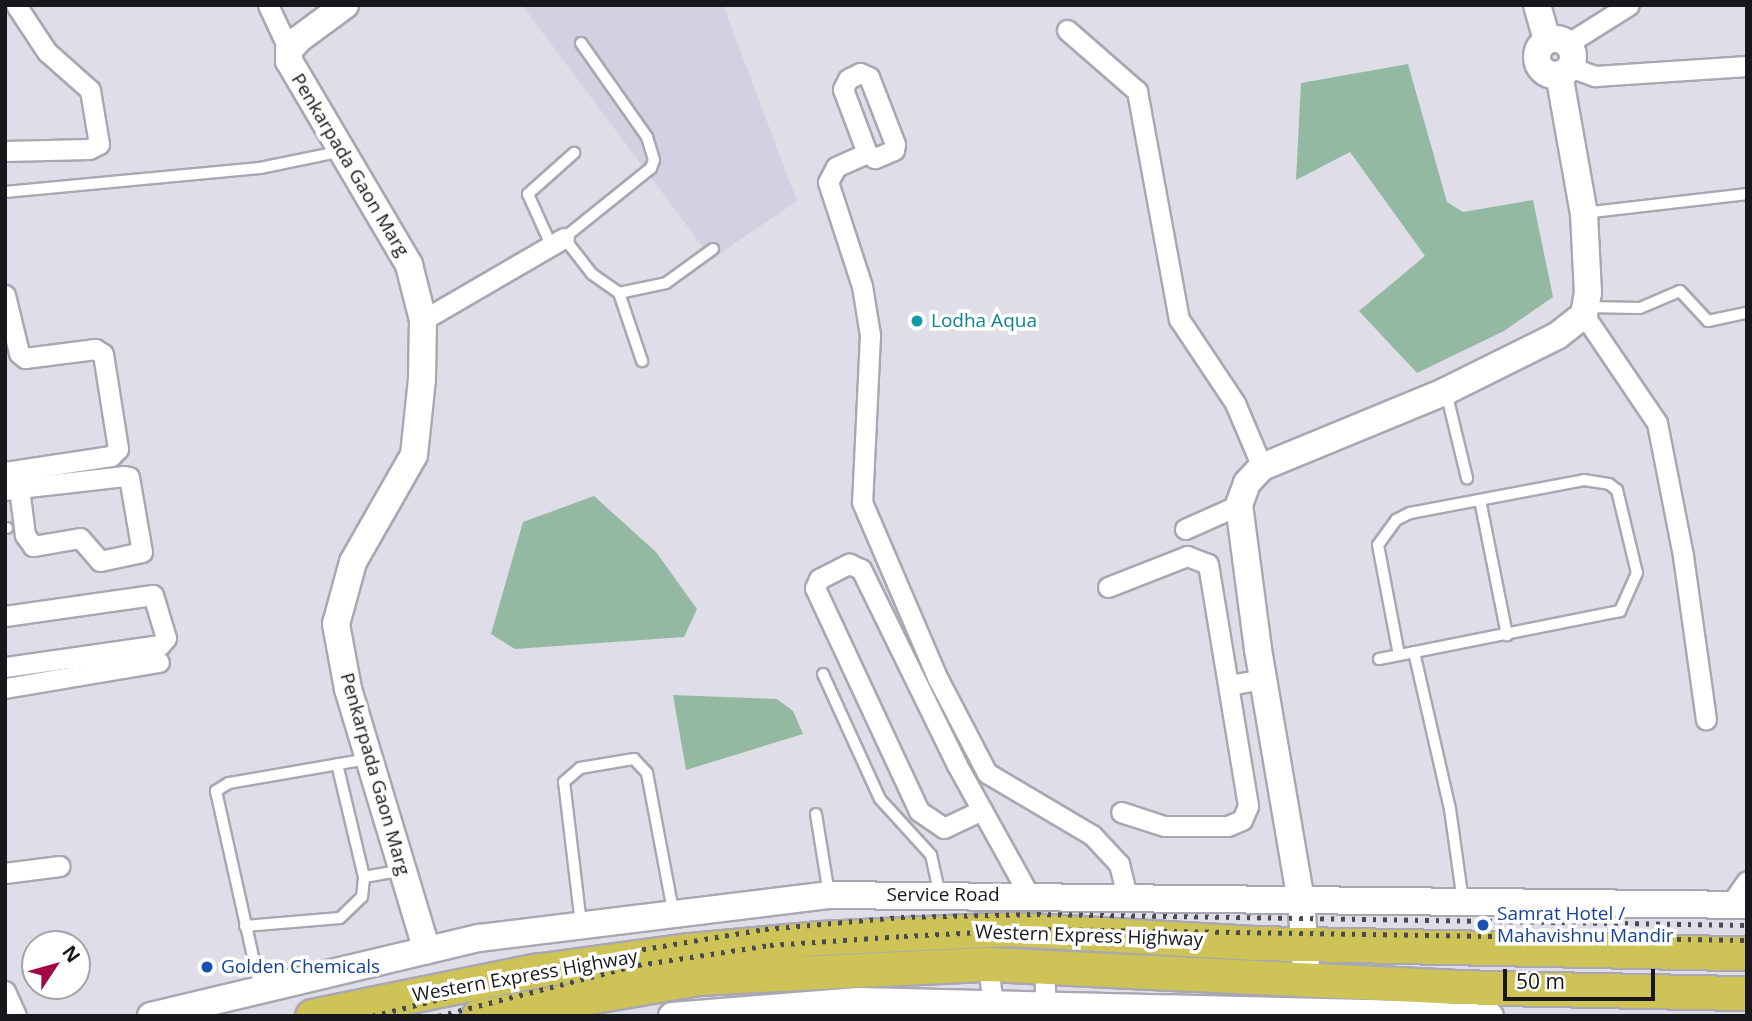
<!DOCTYPE html>
<style>
body{margin:0}
#map{position:relative;width:1752px;height:1021px;overflow:hidden;background:#dfdde8;font-family:"Open Sans",sans-serif}
div>[style]{position:absolute}
[style*='--x']{left:calc(var(--x)*1px);top:calc(var(--y)*1px);width:calc(var(--w)*1px);rotate:calc(var(--a)*1deg)}
.built>*{inset:0;background:#d3d0e2}
.green>*{inset:0;background:#94b9a2}
.roads{filter:drop-shadow(2px 0 #a9a7b2) drop-shadow(-2px 0 #a9a7b2) drop-shadow(0 2px #a9a7b2) drop-shadow(0 -2px #a9a7b2)}
.lane>*{height:10px;margin:-5px;padding:0 5px;transform-origin:5px;border-radius:5px;background:#fff}
.street>*{height:19px;margin:-9.5px;padding:0 9.5px;transform-origin:9.5px;border-radius:9.5px;background:#fff}
.secondary>*{height:26px;margin:-13px;padding:0 13px;transform-origin:13px;border-radius:13px;background:#fff}
.secondary>.ring{margin:-13px;padding:0;box-sizing:content-box;background:none;border:26px solid #fff;border-radius:50%}
.highway>*{height:33px;margin:-16.5px;padding:0 16.5px;transform-origin:16.5px;border-radius:16.5px;background:#cdc356}
.rail>*{height:5px;margin-top:-2.5px;transform-origin:0;background:repeating-linear-gradient(90deg,#4b4a50 0 3.5px,transparent 0 10.5px)}
.dots>*{width:19px;height:19px;translate:-50% -50%;box-sizing:border-box;border:4px solid #fff;border-radius:50%}
span{translate:-50% -50%;white-space:nowrap;text-align:center;line-height:1.15;-webkit-text-stroke:7px #fff;paint-order:stroke}
.street-label{font-size:19px;color:#18171b}
.culture-label{font-size:19px;color:#0d838f}
.left{translate:0 -50%;text-align:left}
.transit-label{font-size:19px;color:#164399}
.frame{position:absolute;inset:0;border:7px solid #18171b;pointer-events:none}
.north{position:absolute;left:21px;top:930px;width:70px;height:70px;box-sizing:border-box;background:#fff;border:2px solid #a3a2a4;border-radius:50%;rotate:54deg;font-size:19px;font-weight:700;line-height:28px;text-align:center;color:#18171b}
.north::after{content:'';display:block;margin:auto;width:24px;height:32px;background:#a20745;clip-path:polygon(50% 0,100% 100%,50% 72%,0 100%)}
.scale{position:absolute;left:1503px;top:969px;width:152px;height:32px;box-sizing:border-box;border:4px solid #18171b;border-top:0;padding-left:9px;font-size:21px;line-height:24px;white-space:nowrap;color:#18171b;-webkit-text-stroke:5px #fff;paint-order:stroke}
</style>
<div id="map">
<div class="built">
<div style="clip-path:polygon(522px 5px,723px 5px,797px 201px,712px 259px)"></div>
</div>
<div class="green">
<div style="clip-path:polygon(1408px 64px,1447px 202px,1463px 212px,1533px 200px,1553px 297px,1504px 331px,1417px 373px,1359px 311px,1425px 256px,1350px 152px,1296px 180px,1301px 83px)"></div>
<div style="clip-path:polygon(594px 496px,656px 552px,697px 609px,684px 637px,515px 649px,491px 634px,523px 522px)"></div>
<div style="clip-path:polygon(673px 695px,777px 699px,793px 711px,803px 734px,686px 770px)"></div>
</div>
<div class="roads">
<div class="lane">
<div style="--x:581;--y:43;--w:115;--a:54.9"></div>
<div style="--x:647;--y:137;--w:24;--a:73"></div>
<div style="--x:654;--y:160;--w:9;--a:111"></div>
<div style="--x:651;--y:168;--w:112;--a:141.2"></div>
<div style="--x:564;--y:238;--w:46;--a:52.1"></div>
<div style="--x:592;--y:274;--w:33;--a:35"></div>
<div style="--x:619;--y:293;--w:48;--a:-12"></div>
<div style="--x:666;--y:283;--w:58;--a:-35.9"></div>
<div style="--x:5;--y:192;--w:256;--a:-5.4"></div>
<div style="--x:260;--y:168;--w:80;--a:-11.6"></div>
<div style="--x:1584;--y:213;--w:164;--a:-6.6"></div>
<div style="--x:551;--y:245;--w:56;--a:-114.3"></div>
<div style="--x:528;--y:194;--w:62;--a:-41.7"></div>
<div style="--x:619;--y:293;--w:72;--a:71.3"></div>
<div style="--x:1587;--y:307;--w:53;--a:1.1"></div>
<div style="--x:1640;--y:308;--w:43;--a:-23"></div>
<div style="--x:1680;--y:291;--w:41;--a:47"></div>
<div style="--x:1708;--y:321;--w:40;--a:-12"></div>
<div style="--x:1446;--y:392;--w:89;--a:76.3"></div>
<div style="--x:1480;--y:500;--w:138;--a:78.7"></div>
<div style="--x:5;--y:528;--w:2;--a:0"></div>
<div style="--x:1399;--y:655;--w:112;--a:-100.8"></div>
<div style="--x:1378;--y:545;--w:31;--a:-54"></div>
<div style="--x:1396;--y:520;--w:16;--a:-27"></div>
<div style="--x:1410;--y:513;--w:177;--a:-10.7"></div>
<div style="--x:1584;--y:480;--w:25;--a:9"></div>
<div style="--x:1609;--y:484;--w:10;--a:37"></div>
<div style="--x:1617;--y:490;--w:85;--a:76.5"></div>
<div style="--x:1637;--y:573;--w:42;--a:114.1"></div>
<div style="--x:1620;--y:611;--w:210;--a:168.7"></div>
<div style="--x:1414;--y:652;--w:161;--a:77.1"></div>
<div style="--x:1450;--y:809;--w:93;--a:82"></div>
<div style="--x:1379;--y:659;--w:36;--a:-11"></div>
<div style="--x:823;--y:674;--w:137;--a:65.5"></div>
<div style="--x:880;--y:799;--w:76;--a:47.7"></div>
<div style="--x:931;--y:855;--w:41;--a:77.3"></div>
<div style="--x:816;--y:814;--w:81;--a:80.8"></div>
<div style="--x:364;--y:877;--w:39;--a:-10"></div>
<div style="--x:581;--y:924;--w:143;--a:-96.8"></div>
<div style="--x:564;--y:782;--w:21;--a:-41"></div>
<div style="--x:580;--y:768;--w:55;--a:-9.5"></div>
<div style="--x:634;--y:759;--w:19;--a:47"></div>
<div style="--x:647;--y:773;--w:140;--a:79.3"></div>
<div style="--x:245;--y:926;--w:95;--a:-4.8"></div>
<div style="--x:340;--y:918;--w:30;--a:-44"></div>
<div style="--x:362;--y:897;--w:20;--a:-84"></div>
<div style="--x:364;--y:877;--w:116;--a:-103.4"></div>
<div style="--x:260;--y:988;--w:202;--a:-102.6"></div>
<div style="--x:216;--y:791;--w:15;--a:-32"></div>
<div style="--x:229;--y:783;--w:141;--a:-9.8"></div>
</div>
<div class="street">
<div style="--x:268;--y:5;--w:50;--a:65"></div>
<div style="--x:1067;--y:30;--w:93;--a:41.1"></div>
<div style="--x:1137;--y:91;--w:232;--a:79.6"></div>
<div style="--x:1179;--y:319;--w:101;--a:56.3"></div>
<div style="--x:1235;--y:403;--w:69;--a:67.1"></div>
<div style="--x:1567;--y:44;--w:73;--a:-32.2"></div>
<div style="--x:1570;--y:67;--w:27;--a:20"></div>
<div style="--x:1595;--y:76;--w:152;--a:-3.8"></div>
<div style="--x:860;--y:73;--w:10;--a:24"></div>
<div style="--x:869;--y:77;--w:72;--a:68.8"></div>
<div style="--x:895;--y:144;--w:6;--a:99"></div>
<div style="--x:894;--y:150;--w:21;--a:157"></div>
<div style="--x:875;--y:158;--w:9;--a:-148"></div>
<div style="--x:867;--y:153;--w:68;--a:-110.6"></div>
<div style="--x:843;--y:89;--w:11;--a:-63"></div>
<div style="--x:848;--y:79;--w:13;--a:-27"></div>
<div style="--x:5;--y:151;--w:84;--a:-1.4"></div>
<div style="--x:89;--y:149;--w:11;--a:-27"></div>
<div style="--x:99;--y:144;--w:55;--a:-99.5"></div>
<div style="--x:90;--y:90;--w:57;--a:-138.5"></div>
<div style="--x:47;--y:52;--w:56;--a:-123.4"></div>
<div style="--x:867;--y:153;--w:34;--a:156"></div>
<div style="--x:836;--y:167;--w:17;--a:118"></div>
<div style="--x:828;--y:182;--w:109;--a:71.9"></div>
<div style="--x:862;--y:286;--w:50;--a:80.7"></div>
<div style="--x:870;--y:335;--w:167;--a:92.7"></div>
<div style="--x:862;--y:502;--w:193;--a:66.8"></div>
<div style="--x:938;--y:679;--w:106;--a:62.5"></div>
<div style="--x:987;--y:773;--w:122;--a:30.6"></div>
<div style="--x:1092;--y:835;--w:40;--a:47"></div>
<div style="--x:1119;--y:864;--w:32;--a:76"></div>
<div style="--x:5;--y:295;--w:60;--a:76.4"></div>
<div style="--x:19;--y:353;--w:8;--a:40"></div>
<div style="--x:25;--y:358;--w:71;--a:-7.3"></div>
<div style="--x:95;--y:349;--w:9;--a:32"></div>
<div style="--x:103;--y:354;--w:96;--a:81"></div>
<div style="--x:118;--y:449;--w:10;--a:135"></div>
<div style="--x:111;--y:456;--w:107;--a:171.4"></div>
<div style="--x:1584;--y:315;--w:130;--a:55.9"></div>
<div style="--x:1657;--y:423;--w:136;--a:78.9"></div>
<div style="--x:1683;--y:556;--w:165;--a:82"></div>
<div style="--x:423;--y:320;--w:163;--a:-30.2"></div>
<div style="--x:5;--y:490;--w:14;--a:-8"></div>
<div style="--x:19;--y:488;--w:106;--a:-6.5"></div>
<div style="--x:124;--y:476;--w:5;--a:11"></div>
<div style="--x:129;--y:477;--w:76;--a:80.2"></div>
<div style="--x:142;--y:552;--w:43;--a:167.9"></div>
<div style="--x:100;--y:561;--w:30;--a:-131"></div>
<div style="--x:80;--y:538;--w:48;--a:170.3"></div>
<div style="--x:33;--y:546;--w:14;--a:-126"></div>
<div style="--x:25;--y:535;--w:47;--a:-97.3"></div>
<div style="--x:1185;--y:529;--w:59;--a:-24"></div>
<div style="--x:1108;--y:587;--w:85;--a:-21.4"></div>
<div style="--x:1187;--y:556;--w:22;--a:21"></div>
<div style="--x:1208;--y:564;--w:245;--a:80.6"></div>
<div style="--x:1248;--y:806;--w:15;--a:113"></div>
<div style="--x:1242;--y:820;--w:15;--a:157"></div>
<div style="--x:1228;--y:826;--w:64;--a:180"></div>
<div style="--x:1164;--y:826;--w:45;--a:-162"></div>
<div style="--x:5;--y:616;--w:149;--a:-8.1"></div>
<div style="--x:153;--y:595;--w:45;--a:73.2"></div>
<div style="--x:166;--y:638;--w:9;--a:131"></div>
<div style="--x:160;--y:645;--w:157;--a:171.9"></div>
<div style="--x:1229;--y:685;--w:36;--a:-10"></div>
<div style="--x:5;--y:688;--w:156;--a:-9.6"></div>
<div style="--x:982;--y:810;--w:42;--a:154.7"></div>
<div style="--x:944;--y:828;--w:30;--a:-146"></div>
<div style="--x:919;--y:811;--w:246;--a:-115"></div>
<div style="--x:815;--y:588;--w:10;--a:-66"></div>
<div style="--x:819;--y:579;--w:34;--a:-27"></div>
<div style="--x:849;--y:564;--w:13;--a:23"></div>
<div style="--x:861;--y:569;--w:218;--a:63.9"></div>
<div style="--x:957;--y:765;--w:149;--a:61"></div>
<div style="--x:5;--y:873;--w:55;--a:-7.3"></div>
<div style="--x:1730;--y:905;--w:29;--a:-55"></div>
<div style="--x:988;--y:964;--w:51;--a:83.3"></div>
<div style="--x:1044;--y:965;--w:51;--a:87.8"></div>
<div style="--x:5;--y:991;--w:27;--a:66"></div>
</div>
<div class="secondary">
<div style="--x:345;--y:5;--w:57;--a:143.5"></div>
<div style="--x:299;--y:39;--w:15;--a:132"></div>
<div style="--x:289;--y:50;--w:11;--a:90"></div>
<div style="--x:289;--y:61;--w:237;--a:59.5"></div>
<div style="--x:409;--y:265;--w:57;--a:75.7"></div>
<div style="--x:423;--y:320;--w:59;--a:91"></div>
<div style="--x:422;--y:379;--w:76;--a:96"></div>
<div style="--x:414;--y:455;--w:123;--a:119.7"></div>
<div style="--x:353;--y:562;--w:64;--a:105.3"></div>
<div style="--x:336;--y:624;--w:66;--a:79.5"></div>
<div style="--x:348;--y:689;--w:273;--a:73.2"></div>
<div style="--x:1537;--y:5;--w:37;--a:74"></div>
<div class="ring" style="left:1537px;top:39px;width:10px;height:10px"></div>
<div style="--x:1307;--y:980;--w:79;--a:-94.3"></div>
<div style="--x:1301;--y:901;--w:256;--a:-99.7"></div>
<div style="--x:1258;--y:649;--w:145;--a:-97.5"></div>
<div style="--x:1239;--y:505;--w:23;--a:-70"></div>
<div style="--x:1247;--y:483;--w:22;--a:-47"></div>
<div style="--x:1262;--y:467;--w:199;--a:-22.4"></div>
<div style="--x:1446;--y:391;--w:124;--a:-26.4"></div>
<div style="--x:1557;--y:336;--w:34;--a:-38"></div>
<div style="--x:1584;--y:315;--w:22;--a:-80"></div>
<div style="--x:1588;--y:293;--w:79;--a:-92.9"></div>
<div style="--x:1584;--y:214;--w:142;--a:-100.1"></div>
<div style="--x:151;--y:1016;--w:337;--a:-13.4"></div>
<div style="--x:479;--y:938;--w:353;--a:-7"></div>
<div style="--x:829;--y:895;--w:918;--a:0.62"></div>
<div style="--x:672;--y:1016;--w:187;--a:-4.6"></div>
<div style="--x:858;--y:1001;--w:632;--a:1.36"></div>
</div>
<div class="highway">
<div style="--x:312;--y:1016;--w:227;--a:-11.5"></div>
<div style="--x:534;--y:971;--w:157;--a:-7.7"></div>
<div style="--x:690;--y:950;--w:131;--a:-5.3"></div>
<div style="--x:820;--y:938;--w:190;--a:-2.7"></div>
<div style="--x:1010;--y:929;--w:244;--a:3.3"></div>
<div style="--x:1254;--y:943;--w:493;--a:1.2"></div>
<div style="--x:478;--y:1016;--w:222;--a:-9.8"></div>
<div style="--x:697;--y:978;--w:291;--a:-2.8"></div>
<div style="--x:988;--y:964;--w:466;--a:2.8"></div>
<div style="--x:1453;--y:987;--w:294;--a:1.2"></div>
</div>
</div>
<div class="rail">
<div style="--x:372;--y:1016;--w:268;--a:-14"></div>
<div style="--x:632;--y:951;--w:135;--a:-9.4"></div>
<div style="--x:765;--y:929;--w:137;--a:-5"></div>
<div style="--x:901;--y:917;--w:136;--a:-1.3"></div>
<div style="--x:1037;--y:914;--w:710;--a:0.89"></div>
<div style="--x:438;--y:1016;--w:206;--a:-14.3"></div>
<div style="--x:638;--y:965;--w:134;--a:-8.6"></div>
<div style="--x:770;--y:945;--w:134;--a:-3.8"></div>
<div style="--x:904;--y:936;--w:133;--a:-3"></div>
<div style="--x:1037;--y:929;--w:710;--a:0.89"></div>
</div>
<div class="dots">
<div style="left:917px;top:321px;background:#0f9aa8"></div>
<div style="left:1483px;top:925px;background:#1a4fb4"></div>
<div style="left:207px;top:967px;background:#1a4fb4"></div>
</div>
<div class="street-label">
<span style="left:350px;top:165px;rotate:59deg">Penkarpada Gaon Marg</span>
<span style="left:375px;top:774px;rotate:74deg">Penkarpada Gaon Marg</span>
<span style="left:943px;top:895px">Service Road</span>
<span style="left:1089px;top:936px;rotate:2deg">Western Express Highway</span>
<span style="left:525px;top:976px;rotate:-10deg">Western Express Highway</span>
</div>
<div class="culture-label">
<span class="left" style="left:931px;top:321px">Lodha Aqua</span>
</div>
<div class="transit-label">
<span class="left" style="left:1497px;top:925px">Samrat Hotel /<br>Mahavishnu Mandir</span>
<span class="left" style="left:221px;top:967px">Golden Chemicals</span>
</div>
<div class="frame"></div>
<div class="north">N</div>
<div class="scale">50 m</div>
</div>
